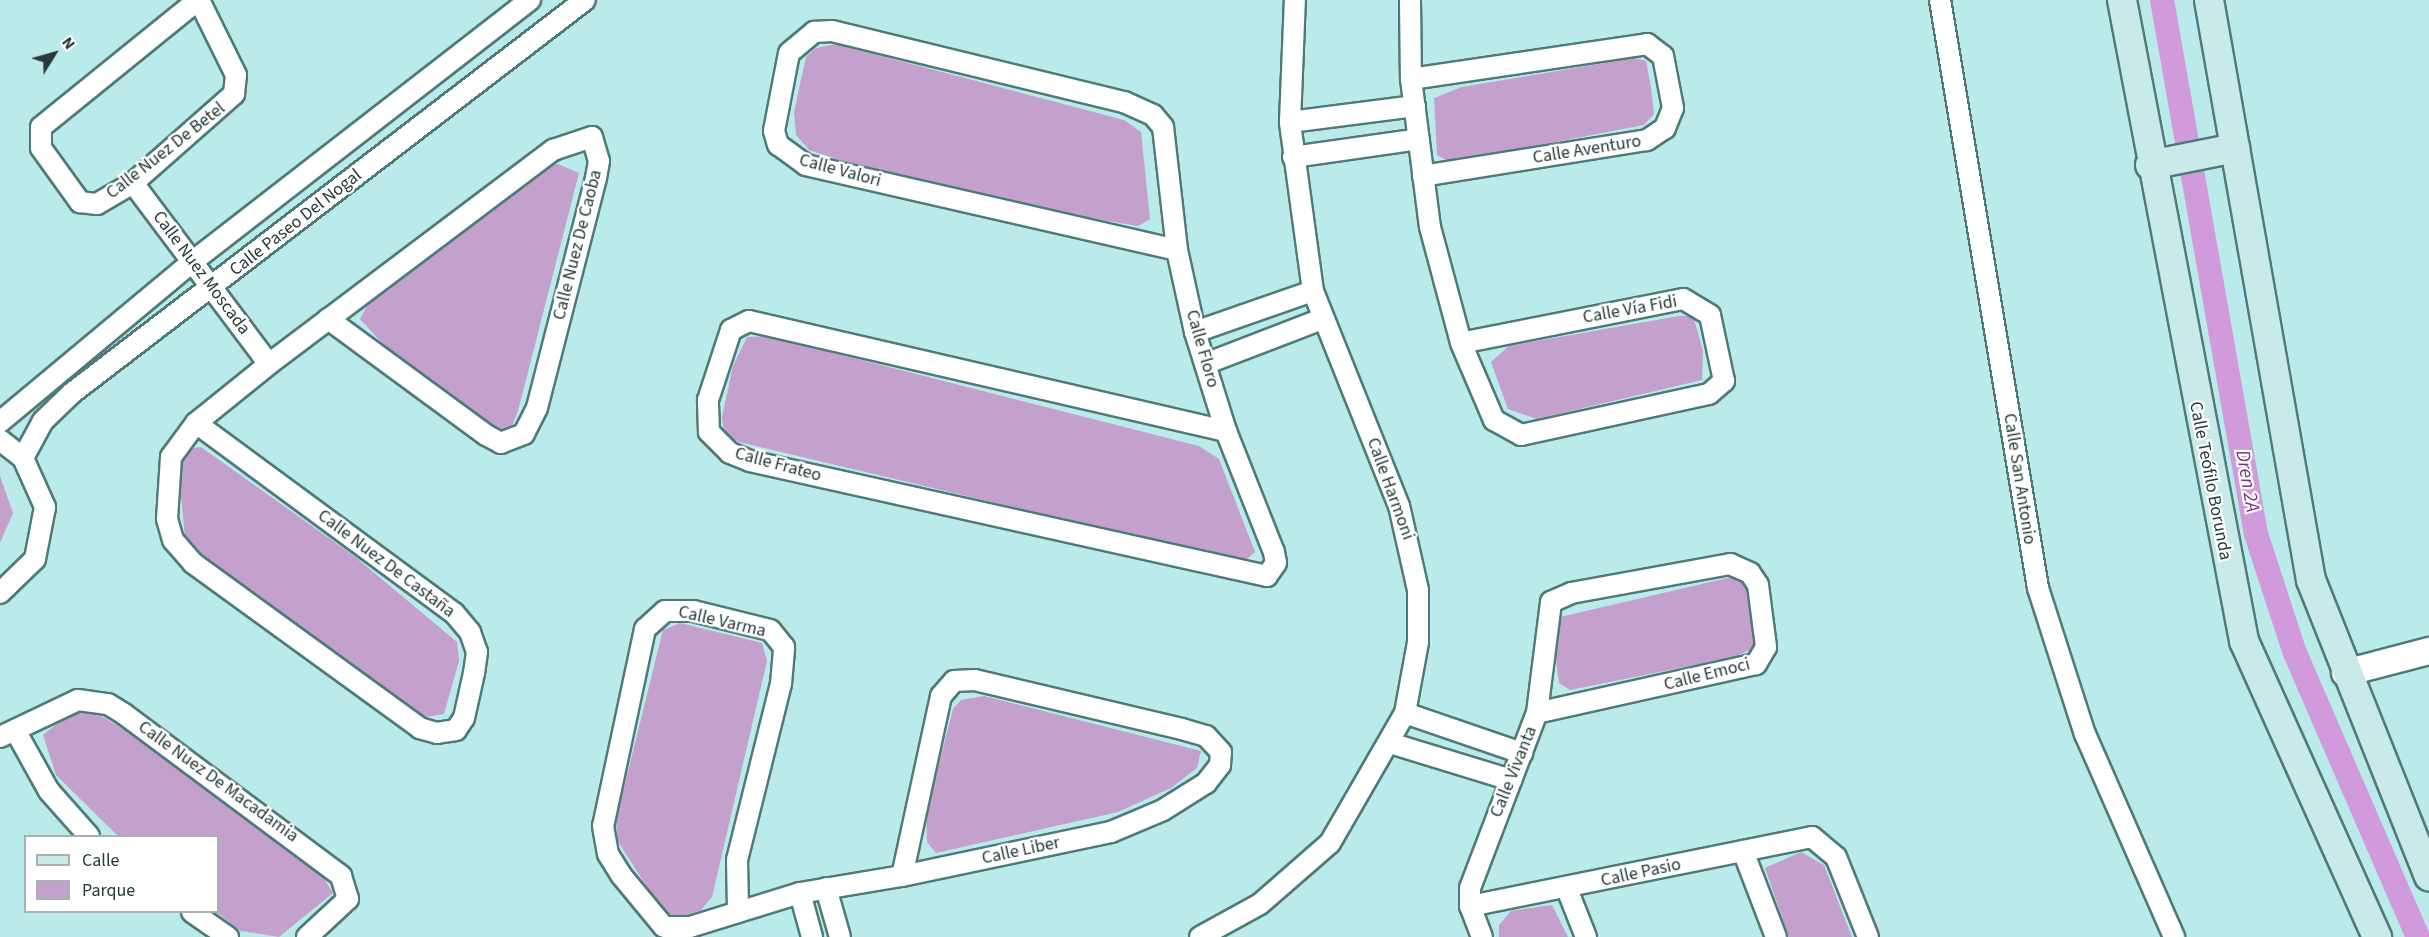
<!DOCTYPE html>
<meta charset="utf-8">
<style>
body{margin:0}
#map{position:relative;width:2429px;height:937px;overflow:hidden;background:#baeae9;font-family:"Source Sans 3",sans-serif}
div>[style]{position:absolute}
[style*='--x']{left:calc(var(--x)*1px);top:calc(var(--y)*1px);width:calc(var(--w)*1px);rotate:calc(var(--a)*1deg)}
.green>*{inset:0;background:#c4a1cc}
.canal>*{height:24px;margin:-12px;padding:0 12px;transform-origin:12px;border-radius:12px;background:#d09adb}
.roads{filter:drop-shadow(2px 0 #4e7b7a) drop-shadow(-2px 0 #4e7b7a) drop-shadow(0 2px #4e7b7a) drop-shadow(0 -2px #4e7b7a)}
.minor>*{height:20px;margin:-10px;padding:0 10px;transform-origin:10px;border-radius:10px;background:#fff}
.tertiary>*{height:26px;margin:-13px;padding:0 13px;transform-origin:13px;border-radius:13px;background:#fff}
.secondary>*{height:28px;margin:-14px;padding:0 14px;transform-origin:14px;border-radius:14px;background:#caeae9}
span{translate:-50% -50%;white-space:nowrap;text-align:center;line-height:1.15;-webkit-text-stroke:4.5px #fff;paint-order:stroke}
.street-label{font-size:18px;color:#273a3a}
.water-label{font-size:20px;color:#753582;font-style:italic}
.legend{position:absolute;left:24px;top:835px;width:195px;height:78px;box-sizing:border-box;background:#fff;border:2px solid #a9b0b0;margin:0;padding:8px 10px;list-style:none;font-size:18px;color:#273a3a}
.legend li{display:flex;align-items:center;gap:12px;height:30px}
.legend b{width:30px;border:2px solid #a9b0b0}
.north{position:absolute;left:24px;top:24px;width:60px;height:60px;-webkit-text-stroke:4px #fff;paint-order:stroke;rotate:53deg;font-size:16px;font-weight:700;line-height:24px;text-align:center;color:#273a3a}
.north::after{content:'';display:block;margin:auto;width:21px;height:27px;background:#273a3a;clip-path:polygon(50% 0,100% 100%,50% 72%,0 100%)}
</style>
<div id="map">
<div class="green">
<div style="clip-path:polygon(836px 44px,1124px 120px,1141px 132px,1150px 219px,1138px 226px,1102px 220px,863px 168px,809px 150px,796px 135px,794px 112px,806px 57px,816px 48px)"></div>
<div style="clip-path:polygon(1635px 58px,1646px 61px,1651px 88px,1654px 114px,1644px 125px,1450px 162px,1437px 155px,1434px 98px,1462px 87px)"></div>
<div style="clip-path:polygon(558px 164px,579px 173px,518px 411px,512px 426px,498px 430px,382px 343px,360px 319px,372px 297px,546px 166px)"></div>
<div style="clip-path:polygon(1679px 316px,1693px 316px,1703px 351px,1702px 380px,1537px 419px,1508px 409px,1491px 362px,1509px 346px)"></div>
<div style="clip-path:polygon(767px 336px,1199px 446px,1219px 459px,1255px 552px,1246px 560px,1231px 559px,739px 442px,724px 435px,722px 417px,733px 366px,747px 337px)"></div>
<div style="clip-path:polygon(201px 447px,354px 556px,457px 642px,459px 661px,444px 714px,420px 718px,213px 566px,185px 538px,179px 475px,186px 449px)"></div>
<div style="clip-path:polygon(0 476px,13px 513px,0 543px)"></div>
<div style="clip-path:polygon(1736px 576px,1751px 586px,1757px 625px,1754px 648px,1734px 657px,1570px 690px,1559px 683px,1552px 630px,1560px 617px)"></div>
<div style="clip-path:polygon(680px 623px,762px 643px,767px 661px,712px 897px,701px 910px,677px 918px,661px 909px,617px 840px,616px 820px,663px 630px)"></div>
<div style="clip-path:polygon(984px 696px,1201px 751px,1197px 768px,1171px 788px,1118px 812px,936px 853px,927px 842px,926px 814px,953px 709px,961px 700px)"></div>
<div style="clip-path:polygon(91px 710px,135px 736px,323px 877px,333px 893px,279px 937px,241px 931px,216px 912px,218px 836px,118px 836px,56px 775px,43px 735px,67px 716px)"></div>
<div style="clip-path:polygon(1801px 852px,1824px 865px,1852px 937px,1789px 937px,1765px 868px)"></div>
<div style="clip-path:polygon(1552px 905px,1568px 937px,1499px 937px,1499px 925px,1511px 911px)"></div>
</div>
<div class="canal">
<div style="--x:2162;--y:0;--w:542;--a:80.02"></div>
<div style="--x:2256;--y:534;--w:125;--a:71.9"></div>
<div style="--x:2295;--y:653;--w:309;--a:66.6"></div>
</div>
<div class="roads">
<div class="minor">
<div style="--x:198;--y:0;--w:202;--a:141"></div>
<div style="--x:41;--y:127;--w:21;--a:90"></div>
<div style="--x:41;--y:148;--w:67;--a:54.2"></div>
<div style="--x:80;--y:202;--w:17;--a:7"></div>
<div style="--x:97;--y:204;--w:42;--a:-30.3"></div>
<div style="--x:133;--y:183;--w:135;--a:-41.4"></div>
<div style="--x:234;--y:94;--w:19;--a:-84"></div>
<div style="--x:236;--y:75;--w:84;--a:-116.3"></div>
<div style="--x:1410;--y:0;--w:79;--a:89.3"></div>
<div style="--x:1411;--y:79;--w:149;--a:82.7"></div>
<div style="--x:1430;--y:227;--w:120;--a:75"></div>
<div style="--x:1461;--y:343;--w:84;--a:66.8"></div>
<div style="--x:1494;--y:420;--w:31;--a:29"></div>
<div style="--x:1521;--y:435;--w:192;--a:-12.3"></div>
<div style="--x:1709;--y:394;--w:20;--a:-41"></div>
<div style="--x:1724;--y:381;--w:67;--a:-102"></div>
<div style="--x:1710;--y:315;--w:31;--a:-149"></div>
<div style="--x:1683;--y:299;--w:226;--a:168.8"></div>
<div style="--x:1940;--y:0;--w:596;--a:80.54"></div>
<div style="--x:2038;--y:588;--w:153;--a:72.2"></div>
<div style="--x:2085;--y:734;--w:222;--a:66.3"></div>
<div style="--x:1411;--y:79;--w:239;--a:-8.4"></div>
<div style="--x:1647;--y:44;--w:20;--a:37"></div>
<div style="--x:1663;--y:56;--w:53;--a:79.1"></div>
<div style="--x:1673;--y:108;--w:22;--a:112"></div>
<div style="--x:1665;--y:128;--w:22;--a:146"></div>
<div style="--x:1647;--y:140;--w:227;--a:170.9"></div>
<div style="--x:1290;--y:122;--w:126;--a:-7.3"></div>
<div style="--x:1293;--y:157;--w:127;--a:-8.1"></div>
<div style="--x:133;--y:183;--w:226;--a:53.1"></div>
<div style="--x:1177;--y:250;--w:381;--a:-167.1"></div>
<div style="--x:806;--y:165;--w:34;--a:-144"></div>
<div style="--x:778;--y:145;--w:15;--a:-106"></div>
<div style="--x:774;--y:131;--w:79;--a:-79.1"></div>
<div style="--x:789;--y:53;--w:33;--a:-40"></div>
<div style="--x:814;--y:32;--w:18;--a:-3"></div>
<div style="--x:832;--y:31;--w:301;--a:13.7"></div>
<div style="--x:1124;--y:102;--w:32;--a:24"></div>
<div style="--x:1153;--y:115;--w:16;--a:50"></div>
<div style="--x:1163;--y:127;--w:124;--a:83.5"></div>
<div style="--x:1177;--y:250;--w:84;--a:77.6"></div>
<div style="--x:1195;--y:332;--w:104;--a:72.6"></div>
<div style="--x:1226;--y:431;--w:130;--a:68.4"></div>
<div style="--x:1274;--y:552;--w:11;--a:80"></div>
<div style="--x:1276;--y:563;--w:16;--a:125"></div>
<div style="--x:1267;--y:576;--w:530;--a:-167.46"></div>
<div style="--x:750;--y:461;--w:22;--a:-158"></div>
<div style="--x:730;--y:453;--w:30;--a:-135"></div>
<div style="--x:709;--y:432;--w:32;--a:-92"></div>
<div style="--x:708;--y:400;--w:74;--a:-71.8"></div>
<div style="--x:731;--y:330;--w:20;--a:-27"></div>
<div style="--x:749;--y:321;--w:490;--a:13"></div>
<div style="--x:1195;--y:332;--w:125;--a:-19.2"></div>
<div style="--x:1205;--y:364;--w:125;--a:-21"></div>
<div style="--x:0;--y:422;--w:250;--a:-39.8"></div>
<div style="--x:192;--y:262;--w:428;--a:-37.8"></div>
<div style="--x:196;--y:423;--w:320;--a:36.4"></div>
<div style="--x:454;--y:613;--w:25;--a:50"></div>
<div style="--x:470;--y:632;--w:21;--a:71"></div>
<div style="--x:477;--y:652;--w:21;--a:98"></div>
<div style="--x:474;--y:673;--w:46;--a:102.5"></div>
<div style="--x:464;--y:718;--w:14;--a:124"></div>
<div style="--x:456;--y:730;--w:19;--a:171"></div>
<div style="--x:437;--y:733;--w:18;--a:-164"></div>
<div style="--x:420;--y:728;--w:281;--a:-144"></div>
<div style="--x:193;--y:563;--w:30;--a:-131"></div>
<div style="--x:173;--y:540;--w:22;--a:-106"></div>
<div style="--x:167;--y:519;--w:62;--a:-86.3"></div>
<div style="--x:171;--y:457;--w:42;--a:-53.7"></div>
<div style="--x:196;--y:423;--w:94;--a:-38.9"></div>
<div style="--x:269;--y:364;--w:356;--a:-37"></div>
<div style="--x:553;--y:150;--w:41;--a:-18.4"></div>
<div style="--x:592;--y:137;--w:25;--a:74"></div>
<div style="--x:599;--y:161;--w:17;--a:100"></div>
<div style="--x:596;--y:178;--w:237;--a:104.4"></div>
<div style="--x:537;--y:408;--w:29;--a:117"></div>
<div style="--x:524;--y:434;--w:25;--a:159"></div>
<div style="--x:501;--y:443;--w:17;--a:-152"></div>
<div style="--x:486;--y:435;--w:196;--a:-143.7"></div>
<div style="--x:0;--y:440;--w:29;--a:38"></div>
<div style="--x:23;--y:458;--w:54;--a:65.8"></div>
<div style="--x:45;--y:507;--w:53;--a:100.9"></div>
<div style="--x:35;--y:559;--w:49;--a:135.8"></div>
<div style="--x:23;--y:458;--w:42;--a:-61.6"></div>
<div style="--x:43;--y:421;--w:40;--a:-44"></div>
<div style="--x:72;--y:393;--w:646;--a:-37.46"></div>
<div style="--x:1405;--y:713;--w:124;--a:18.9"></div>
<div style="--x:15;--y:730;--w:70;--a:60.9"></div>
<div style="--x:49;--y:791;--w:60;--a:48.4"></div>
<div style="--x:0;--y:737;--w:86;--a:-25.4"></div>
<div style="--x:78;--y:700;--w:30;--a:8"></div>
<div style="--x:108;--y:704;--w:19;--a:32"></div>
<div style="--x:124;--y:714;--w:271;--a:36.7"></div>
<div style="--x:341;--y:876;--w:24;--a:73"></div>
<div style="--x:348;--y:899;--w:56;--a:137.2"></div>
<div style="--x:1390;--y:743;--w:127;--a:17"></div>
<div style="--x:1743;--y:851;--w:92;--a:69"></div>
<div style="--x:826;--y:888;--w:51;--a:74.1"></div>
<div style="--x:1567;--y:889;--w:52;--a:68.4"></div>
<div style="--x:800;--y:893;--w:46;--a:74.7"></div>
<div style="--x:1470;--y:906;--w:349;--a:-11.4"></div>
<div style="--x:1812;--y:837;--w:31;--a:40"></div>
<div style="--x:1836;--y:857;--w:86;--a:68.2"></div>
<div style="--x:738;--y:908;--w:48;--a:-91.2"></div>
<div style="--x:737;--y:860;--w:181;--a:-76"></div>
<div style="--x:781;--y:684;--w:37;--a:-85"></div>
<div style="--x:784;--y:647;--w:22;--a:-129"></div>
<div style="--x:770;--y:630;--w:79;--a:-166.1"></div>
<div style="--x:693;--y:611;--w:28;--a:180"></div>
<div style="--x:665;--y:611;--w:27;--a:138"></div>
<div style="--x:645;--y:629;--w:201;--a:102"></div>
<div style="--x:603;--y:826;--w:28;--a:80"></div>
<div style="--x:608;--y:854;--w:25;--a:58"></div>
<div style="--x:621;--y:875;--w:67;--a:50.4"></div>
<div style="--x:664;--y:927;--w:26;--a:0"></div>
<div style="--x:690;--y:927;--w:115;--a:-17.2"></div>
<div style="--x:800;--y:893;--w:103;--a:-9.5"></div>
<div style="--x:902;--y:876;--w:214;--a:-11.9"></div>
<div style="--x:1111;--y:832;--w:56;--a:-22.9"></div>
<div style="--x:1163;--y:810;--w:51;--a:-32.1"></div>
<div style="--x:1206;--y:783;--w:23;--a:-52"></div>
<div style="--x:1220;--y:765;--w:13;--a:-86"></div>
<div style="--x:1221;--y:752;--w:22;--a:-133"></div>
<div style="--x:1206;--y:736;--w:25;--a:-164"></div>
<div style="--x:1182;--y:729;--w:213;--a:-166.7"></div>
<div style="--x:975;--y:680;--w:21;--a:177"></div>
<div style="--x:954;--y:681;--w:20;--a:131"></div>
<div style="--x:941;--y:696;--w:184;--a:102.2"></div>
<div style="--x:192;--y:912;--w:44;--a:34.8"></div>
<div style="--x:1200;--y:937;--w:68;--a:-28.8"></div>
<div style="--x:1260;--y:904;--w:93;--a:-41.1"></div>
<div style="--x:1330;--y:843;--w:150;--a:-60"></div>
<div style="--x:1405;--y:713;--w:72;--a:-79.6"></div>
<div style="--x:1418;--y:642;--w:52;--a:-90"></div>
<div style="--x:1418;--y:590;--w:86;--a:-102.7"></div>
<div style="--x:1399;--y:506;--w:232;--a:-111.8"></div>
<div style="--x:1313;--y:291;--w:171;--a:-97.8"></div>
<div style="--x:1290;--y:122;--w:122;--a:-87.7"></div>
<div style="--x:1482;--y:937;--w:33;--a:-111"></div>
<div style="--x:1470;--y:906;--w:18;--a:-90"></div>
<div style="--x:1470;--y:888;--w:187;--a:-69.1"></div>
<div style="--x:1537;--y:713;--w:112;--a:-82.8"></div>
<div style="--x:1551;--y:602;--w:22;--a:-24"></div>
<div style="--x:1571;--y:593;--w:162;--a:-10.3"></div>
<div style="--x:1730;--y:564;--w:22;--a:24"></div>
<div style="--x:1750;--y:573;--w:14;--a:56"></div>
<div style="--x:1758;--y:585;--w:63;--a:82.6"></div>
<div style="--x:1766;--y:647;--w:20;--a:120"></div>
<div style="--x:1756;--y:664;--w:224;--a:167.4"></div>
</div>
<div class="tertiary">
<div style="--x:2345;--y:673;--w:87;--a:-14.7"></div>
</div>
<div class="secondary">
<div style="--x:2122;--y:0;--w:653;--a:79.22"></div>
<div style="--x:2244;--y:641;--w:325;--a:65.8"></div>
<div style="--x:2209;--y:0;--w:589;--a:80.03"></div>
<div style="--x:2311;--y:580;--w:319;--a:68.3"></div>
<div style="--x:2150;--y:165;--w:87;--a:-11.3"></div>
</div>
</div>
<div class="street-label">
<span style="left:1587px;top:150px;rotate:-9deg">Calle Aventuro</span>
<span style="left:166px;top:151px;rotate:-38deg">Calle Nuez De Betel</span>
<span style="left:840px;top:171px;rotate:15deg">Calle Valori</span>
<span style="left:296px;top:223px;rotate:-38deg">Calle Paseo Del Nogal</span>
<span style="left:578px;top:245px;rotate:-76deg">Calle Nuez De Caoba</span>
<span style="left:201px;top:273px;rotate:53deg">Calle Nuez Moscada</span>
<span style="left:1630px;top:310px;rotate:-10deg">Calle Vía Fidi</span>
<span style="left:1202px;top:349px;rotate:74deg">Calle Floro</span>
<span style="left:778px;top:465px;rotate:15deg">Calle Frateo</span>
<span style="left:2019px;top:479px;rotate:81deg">Calle San Antonio</span>
<span style="left:2210px;top:481px;rotate:79deg">Calle Teófilo Borunda</span>
<span style="left:1390px;top:489px;rotate:70deg">Calle Harmoni</span>
<span style="left:386px;top:564px;rotate:37deg">Calle Nuez De Castaña</span>
<span style="left:722px;top:622px;rotate:13deg">Calle Varma</span>
<span style="left:1707px;top:675px;rotate:-14deg">Calle Emoci</span>
<span style="left:1514px;top:772px;rotate:-68deg">Calle Vivanta</span>
<span style="left:218px;top:782px;rotate:36deg">Calle Nuez De Macadamia</span>
<span style="left:1021px;top:851px;rotate:-12deg">Calle Liber</span>
<span style="left:1641px;top:873px;rotate:-12deg">Calle Pasio</span>
</div>
<div class="water-label">
<span style="left:2247px;top:481px;rotate:80deg">Dren 2A</span>
</div>
<ul class="legend">
<li><b style="height:8px;background:#caeae9"></b>Calle</li>
<li><b style="height:16px;background:#c4a1cc"></b>Parque</li>
</ul>
<div class="north">N</div>
</div>
